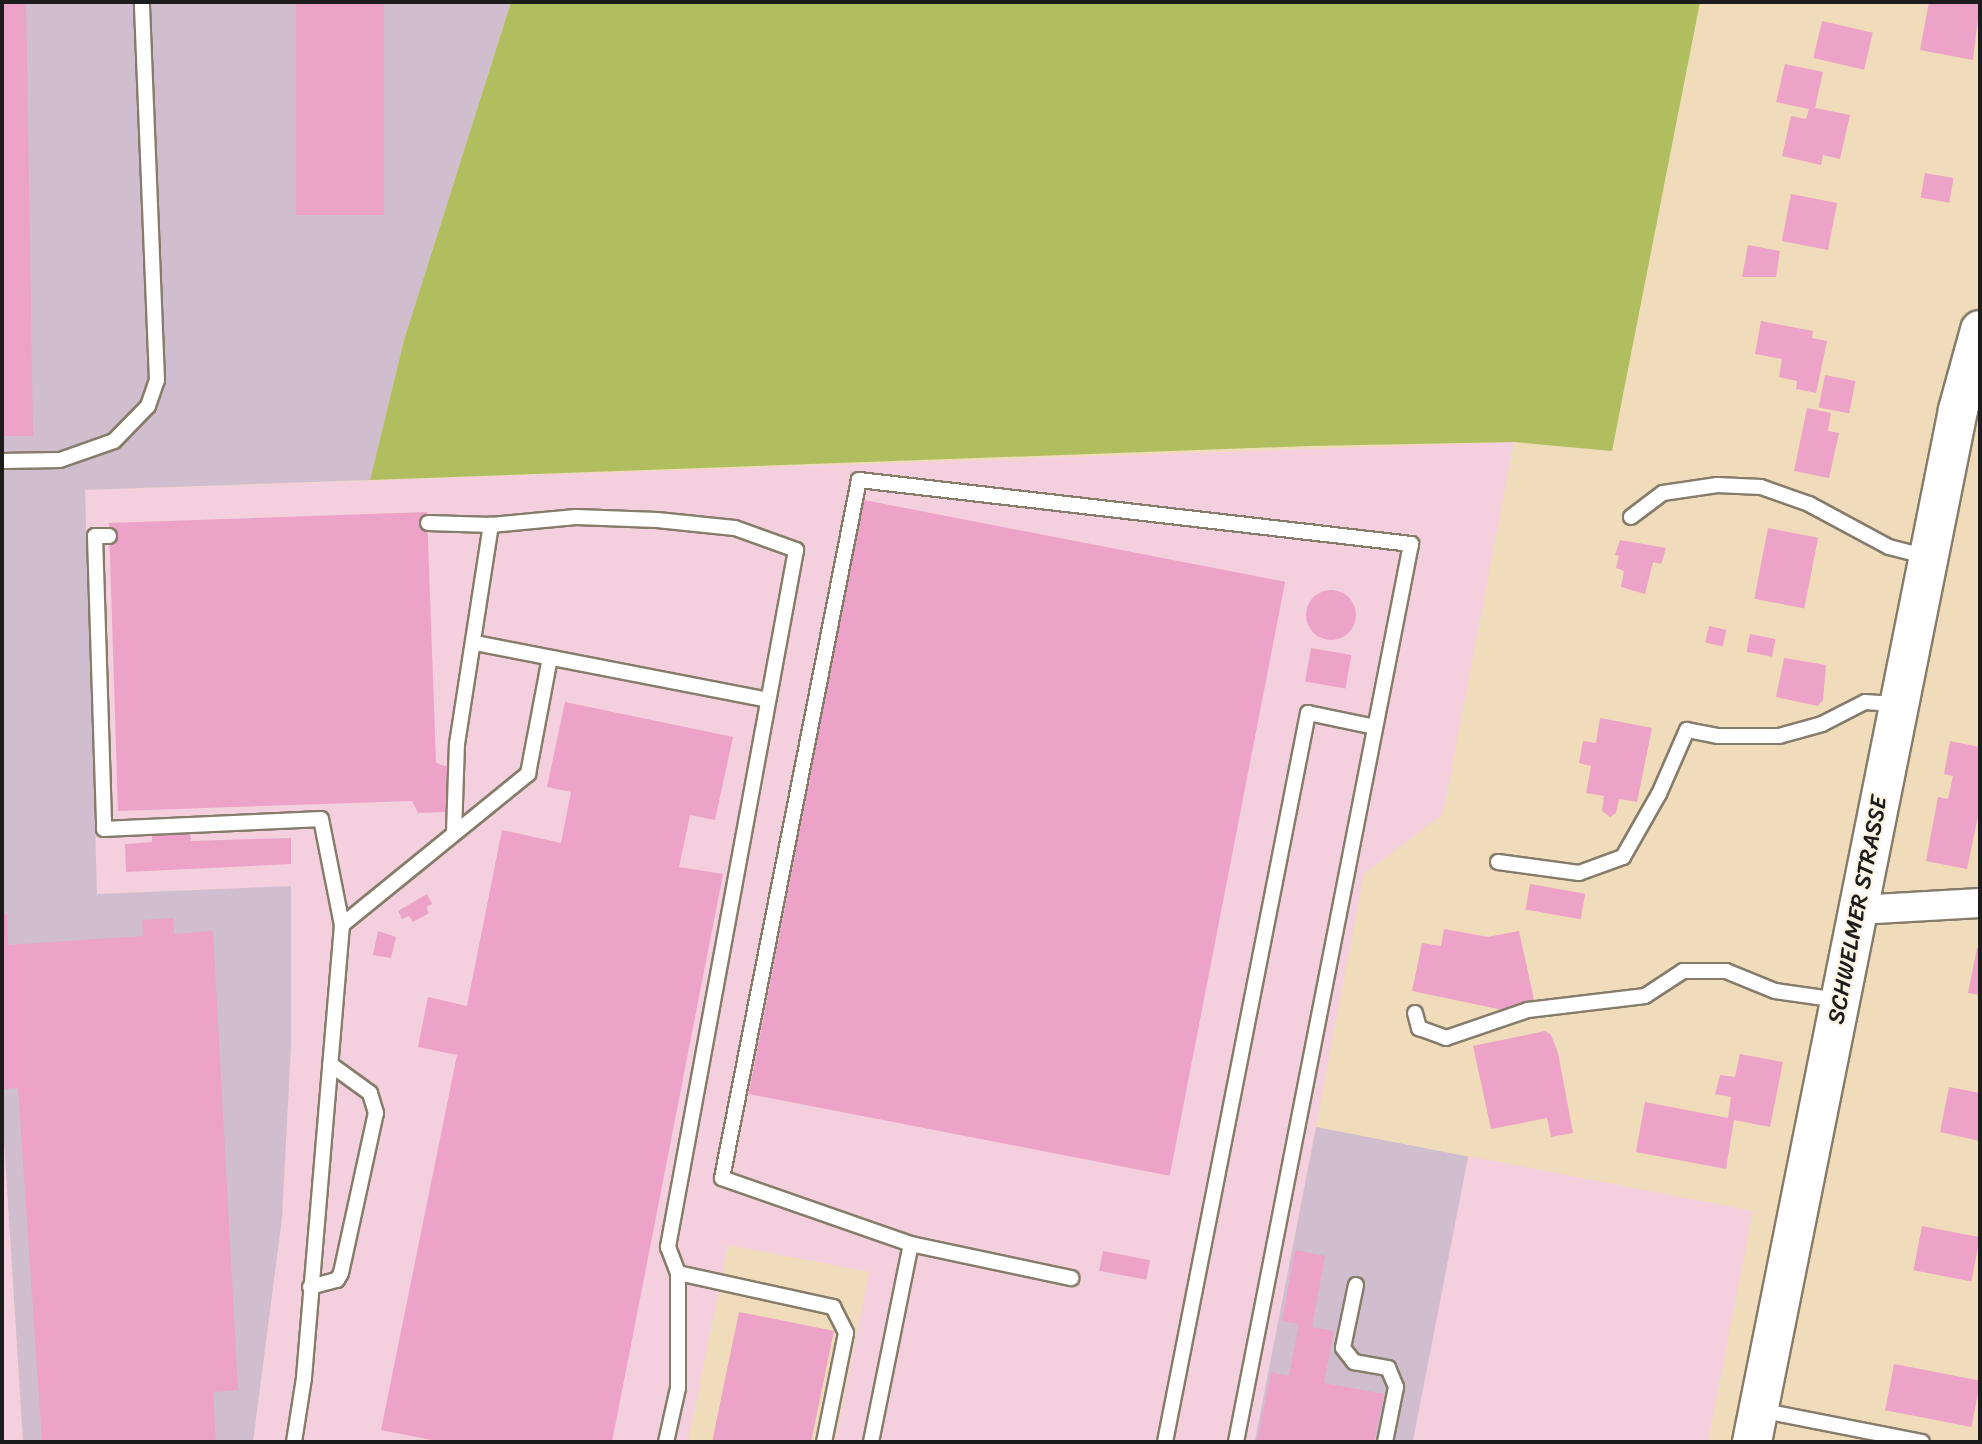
<!DOCTYPE html>
<style>
body{margin:0}
#map{position:relative;width:1982px;height:1444px;overflow:hidden;background:#f0dcba;font-family:Sriracha,sans-serif}
div>[style]{position:absolute}
[style*='--x']{left:calc(var(--x)*1px);top:calc(var(--y)*1px);width:calc(var(--w)*1px);rotate:calc(var(--a)*1deg)}
.built>*{inset:0;background:#f4cfdd}
.industrial>*{inset:0;background:#d0bdcd;transform-origin:0 0}
.green>*{inset:0;background:#b0be60}
.building>*{inset:0;background:#eca3c7;transform-origin:0 0}
.round{border-radius:50%}
.roads{filter:drop-shadow(2px 0 #867c6b) drop-shadow(-2px 0 #867c6b) drop-shadow(0 2px #867c6b) drop-shadow(0 -2px #867c6b)}
.lane>*{height:14px;margin:-7px;padding:0 7px;transform-origin:7px;border-radius:7px;background:#fff}
.street>*{height:28px;margin:-14px;padding:0 14px;transform-origin:14px;border-radius:14px;background:#fff}
.secondary>*{height:38px;margin:-19px;padding:0 19px;transform-origin:19px;border-radius:19px;background:#fff}
span{translate:-50% -50%;white-space:nowrap;text-align:center;line-height:1.15;-webkit-text-stroke:5px #fcf5e5;paint-order:stroke}
.street-label{font-size:23px;color:#1c1c1c}
.frame{position:absolute;inset:0;border:4px solid #1c1c1c;pointer-events:none}
</style>
<div id="map">
<div class="built">
<div style="clip-path:polygon(1514px 442px,1443px 814px,1364px 874px,1256px 1442px,835px 1442px,869px 1272px,728px 1245px,688px 1442px,253px 1442px,282px 1218px,291px 1046px,291px 887px,96px 894px,85px 490px)"></div>
<div style="clip-path:polygon(2px 1109px,2px 1108px,23px 1442px,2px 1442px)"></div>
<div style="clip-path:polygon(1468px 1156px,1753px 1211px,1708px 1442px,1411px 1442px)"></div>
</div>
<div class="industrial">
<div style="clip-path:polygon(2px 2px,511px 2px,404px 340px,370px 480px,85px 490px,97px 894px,291px 886px,291px 1046px,282px 1218px,253px 1442px,23px 1442px,2px 1108px)"></div>
<div style="left:1316px;top:1127px;width:155px;height:321px;rotate:11deg"></div>
</div>
<div class="green">
<div style="clip-path:polygon(511px 2px,1700px 2px,1612px 451px,1514px 442px,1310px 446px,370px 480px,404px 340px)"></div>
</div>
<div class="building">
<div style="clip-path:polygon(2px 2px,26px 2px,33px 436px,2px 436px)"></div>
<div style="left:296px;top:2px;width:88px;height:213px"></div>
<div style="clip-path:polygon(1929px 2px,1980px 2px,1973px 60px,1920px 50px)"></div>
<div style="left:1822px;top:21px;width:52px;height:38px;rotate:13deg"></div>
<div style="clip-path:polygon(1785px 64px,1823px 72px,1815px 108px,1850px 115px,1840px 159px,1823px 155px,1821px 165px,1782px 156px,1791px 116px,1806px 119px,1809px 109px,1776px 102px)"></div>
<div style="left:1925px;top:173px;width:29px;height:25px;rotate:10deg"></div>
<div style="left:1791px;top:194px;width:47px;height:48px;rotate:11deg"></div>
<div style="clip-path:polygon(1748px 245px,1780px 251px,1776px 277px,1742px 277px)"></div>
<div style="clip-path:polygon(1761px 321px,1813px 331px,1812px 338px,1827px 341px,1816px 393px,1796px 389px,1797px 381px,1779px 377px,1782px 359px,1755px 354px)"></div>
<div style="left:1825px;top:375px;width:31px;height:33px;rotate:11deg"></div>
<div style="clip-path:polygon(1807px 408px,1831px 413px,1828px 431px,1839px 433px,1829px 478px,1794px 471px)"></div>
<div style="left:864px;top:500px;width:429px;height:605px;rotate:11deg"></div>
<div style="clip-path:polygon(427px 512px,436px 763px,449px 767px,450px 806px,445px 812px,418px 813px,412px 801px,118px 811px,109px 523px)"></div>
<div style="left:1768px;top:528px;width:51px;height:72px;rotate:11deg"></div>
<div style="clip-path:polygon(1620px 540px,1666px 548px,1661px 564px,1653px 562px,1645px 594px,1621px 587px,1624px 571px,1616px 568px,1619px 556px,1615px 555px)"></div>
<div class="round" style="left:1306px;top:590px;width:50px;height:50px"></div>
<div style="left:1709px;top:626px;width:18px;height:17px;rotate:13deg"></div>
<div style="left:1750px;top:634px;width:26px;height:18px;rotate:11deg"></div>
<div style="left:1311px;top:648px;width:41px;height:34px;rotate:10deg"></div>
<div style="clip-path:polygon(1784px 658px,1826px 665px,1823px 700px,1818px 706px,1776px 697px)"></div>
<div style="clip-path:polygon(565px 702px,733px 737px,715px 820px,690px 815px,679px 867px,723px 874px,612px 1442px,442px 1442px,381px 1430px,457px 1055px,418px 1047px,428px 997px,467px 1006px,502px 830px,561px 843px,571px 792px,547px 787px)"></div>
<div style="clip-path:polygon(1600px 718px,1652px 728px,1637px 802px,1619px 799px,1616px 813px,1610px 817px,1602px 811px,1604px 796px,1586px 793px,1591px 766px,1579px 763px,1583px 741px,1596px 743px)"></div>
<div style="clip-path:polygon(1950px 741px,1980px 747px,1980px 807px,1967px 869px,1926px 861px,1938px 797px,1948px 799px,1953px 776px,1944px 774px)"></div>
<div style="clip-path:polygon(189px 829px,191px 841px,291px 838px,291px 864px,126px 872px,125px 844px,152px 842px,152px 830px)"></div>
<div style="left:1530px;top:884px;width:56px;height:26px;rotate:10deg"></div>
<div style="clip-path:polygon(427px 894px,432px 904px,426px 907px,429px 913px,413px 922px,409px 916px,402px 919px,398px 911px)"></div>
<div style="clip-path:polygon(2px 914px,7px 914px,8px 945px,143px 936px,142px 920px,173px 918px,174px 934px,213px 931px,238px 1390px,213px 1392px,216px 1442px,42px 1442px,18px 1088px,2px 1089px)"></div>
<div style="clip-path:polygon(1444px 929px,1488px 937px,1519px 931px,1535px 1004px,1503px 1010px,1412px 991px,1422px 943px,1441px 946px)"></div>
<div style="clip-path:polygon(378px 931px,396px 937px,391px 958px,373px 955px)"></div>
<div style="clip-path:polygon(1977px 948px,1980px 948px,1980px 995px,1968px 993px)"></div>
<div style="clip-path:polygon(1545px 1031px,1551px 1035px,1558px 1053px,1573px 1133px,1551px 1137px,1547px 1118px,1491px 1129px,1473px 1046px)"></div>
<div style="clip-path:polygon(1740px 1054px,1783px 1062px,1770px 1127px,1734px 1120px,1726px 1169px,1636px 1152px,1645px 1102px,1728px 1118px,1731px 1097px,1715px 1094px,1720px 1075px,1735px 1077px)"></div>
<div style="clip-path:polygon(1949px 1087px,1980px 1093px,1980px 1141px,1940px 1132px)"></div>
<div style="left:1922px;top:1226px;width:59px;height:45px;rotate:11deg"></div>
<div style="clip-path:polygon(1295px 1250px,1325px 1256px,1312px 1327px,1334px 1331px,1324px 1383px,1384px 1394px,1374px 1442px,1257px 1442px,1271px 1372px,1289px 1376px,1299px 1324px,1282px 1321px)"></div>
<div style="left:1103px;top:1251px;width:48px;height:20px;rotate:11deg"></div>
<div style="clip-path:polygon(739px 1312px,834px 1331px,811px 1442px,712px 1442px)"></div>
<div style="left:1894px;top:1364px;width:88px;height:47px;rotate:11deg"></div>
</div>
<div class="roads">
<div class="lane">
<div style="--x:2;--y:461;--w:58;--a:-1"></div>
<div style="--x:60;--y:460;--w:57;--a:-19.4"></div>
<div style="--x:114;--y:441;--w:49;--a:-45.8"></div>
<div style="--x:148;--y:406;--w:28;--a:-71"></div>
<div style="--x:157;--y:380;--w:378;--a:-92.3"></div>
<div style="--x:1631;--y:517;--w:40;--a:-37"></div>
<div style="--x:1663;--y:493;--w:55;--a:-8.4"></div>
<div style="--x:1717;--y:485;--w:44;--a:2.6"></div>
<div style="--x:1761;--y:487;--w:51;--a:19.5"></div>
<div style="--x:1809;--y:504;--w:91;--a:28.3"></div>
<div style="--x:1889;--y:547;--w:40;--a:14.4"></div>
<div style="--x:428;--y:523;--w:63;--a:1.8"></div>
<div style="--x:491;--y:525;--w:85;--a:-5.4"></div>
<div style="--x:576;--y:517;--w:81;--a:2.1"></div>
<div style="--x:657;--y:520;--w:78;--a:5.9"></div>
<div style="--x:735;--y:528;--w:65;--a:19.8"></div>
<div style="--x:796;--y:550;--w:709;--a:100.41"></div>
<div style="--x:668;--y:1247;--w:28;--a:69"></div>
<div style="--x:678;--y:1273;--w:115;--a:90"></div>
<div style="--x:678;--y:1388;--w:55;--a:102.5"></div>
<div style="--x:109;--y:536;--w:14;--a:180"></div>
<div style="--x:95;--y:536;--w:293;--a:88.2"></div>
<div style="--x:104;--y:829;--w:217;--a:-2.6"></div>
<div style="--x:321;--y:819;--w:108;--a:78.8"></div>
<div style="--x:342;--y:925;--w:455;--a:94.8"></div>
<div style="--x:304;--y:1378;--w:65;--a:98.9"></div>
<div style="--x:475;--y:643;--w:298;--a:11"></div>
<div style="--x:454;--y:833;--w:89;--a:-88.1"></div>
<div style="--x:457;--y:744;--w:222;--a:-81.2"></div>
<div style="--x:1498;--y:862;--w:82;--a:7.7"></div>
<div style="--x:1579;--y:873;--w:47;--a:-20"></div>
<div style="--x:1623;--y:857;--w:73;--a:-60.3"></div>
<div style="--x:1659;--y:794;--w:70;--a:-66.4"></div>
<div style="--x:1687;--y:730;--w:32;--a:11"></div>
<div style="--x:1718;--y:736;--w:61;--a:0"></div>
<div style="--x:1779;--y:736;--w:45;--a:-15.6"></div>
<div style="--x:1822;--y:724;--w:48;--a:-27.1"></div>
<div style="--x:1865;--y:702;--w:32;--a:4"></div>
<div style="--x:342;--y:925;--w:240;--a:-39.1"></div>
<div style="--x:528;--y:774;--w:118;--a:-79.3"></div>
<div style="--x:1415;--y:1013;--w:16;--a:75"></div>
<div style="--x:1419;--y:1028;--w:29;--a:20"></div>
<div style="--x:1446;--y:1038;--w:87;--a:-18.9"></div>
<div style="--x:1528;--y:1010;--w:118;--a:-6.8"></div>
<div style="--x:1645;--y:996;--w:45;--a:-33.3"></div>
<div style="--x:1683;--y:971;--w:43;--a:0"></div>
<div style="--x:1726;--y:971;--w:53;--a:22.2"></div>
<div style="--x:1775;--y:991;--w:64;--a:8.1"></div>
<div style="--x:911;--y:1244;--w:200;--a:-160.8"></div>
<div style="--x:722;--y:1178;--w:711;--a:-78.9"></div>
<div style="--x:859;--y:480;--w:556;--a:6.61"></div>
<div style="--x:1411;--y:544;--w:915;--a:101.03"></div>
<div style="--x:678;--y:1273;--w:159;--a:12.4"></div>
<div style="--x:833;--y:1307;--w:29;--a:63"></div>
<div style="--x:846;--y:1333;--w:111;--a:101.4"></div>
<div style="--x:1356;--y:1285;--w:64;--a:101.7"></div>
<div style="--x:1343;--y:1348;--w:18;--a:52"></div>
<div style="--x:1354;--y:1362;--w:35;--a:10"></div>
<div style="--x:1388;--y:1368;--w:21;--a:67"></div>
<div style="--x:1396;--y:1387;--w:56;--a:101.3"></div>
<div style="--x:310;--y:1287;--w:28;--a:-15"></div>
<div style="--x:337;--y:1280;--w:8;--a:-60"></div>
<div style="--x:341;--y:1273;--w:164;--a:-77.7"></div>
<div style="--x:376;--y:1113;--w:21;--a:-107"></div>
<div style="--x:370;--y:1093;--w:49;--a:-144.1"></div>
<div style="--x:1759;--y:1410;--w:166;--a:11.1"></div>
<div style="--x:871;--y:1442;--w:202;--a:-78.6"></div>
<div style="--x:911;--y:1244;--w:164;--a:12"></div>
<div style="--x:1165;--y:1442;--w:743;--a:-78.9"></div>
<div style="--x:1308;--y:713;--w:68;--a:11.8"></div>
</div>
<div class="street">
<div style="--x:1858;--y:910;--w:122;--a:-3.3"></div>
</div>
<div class="secondary">
<div style="--x:1752;--y:1442;--w:1052;--a:-78.71"></div>
<div style="--x:1958;--y:410;--w:83;--a:-74.6"></div>
</div>
</div>
<div class="street-label">
<span style="left:1858px;top:910px;rotate:-79deg">SCHWELMER STRASSE</span>
</div>
<div class="frame"></div>
</div>
